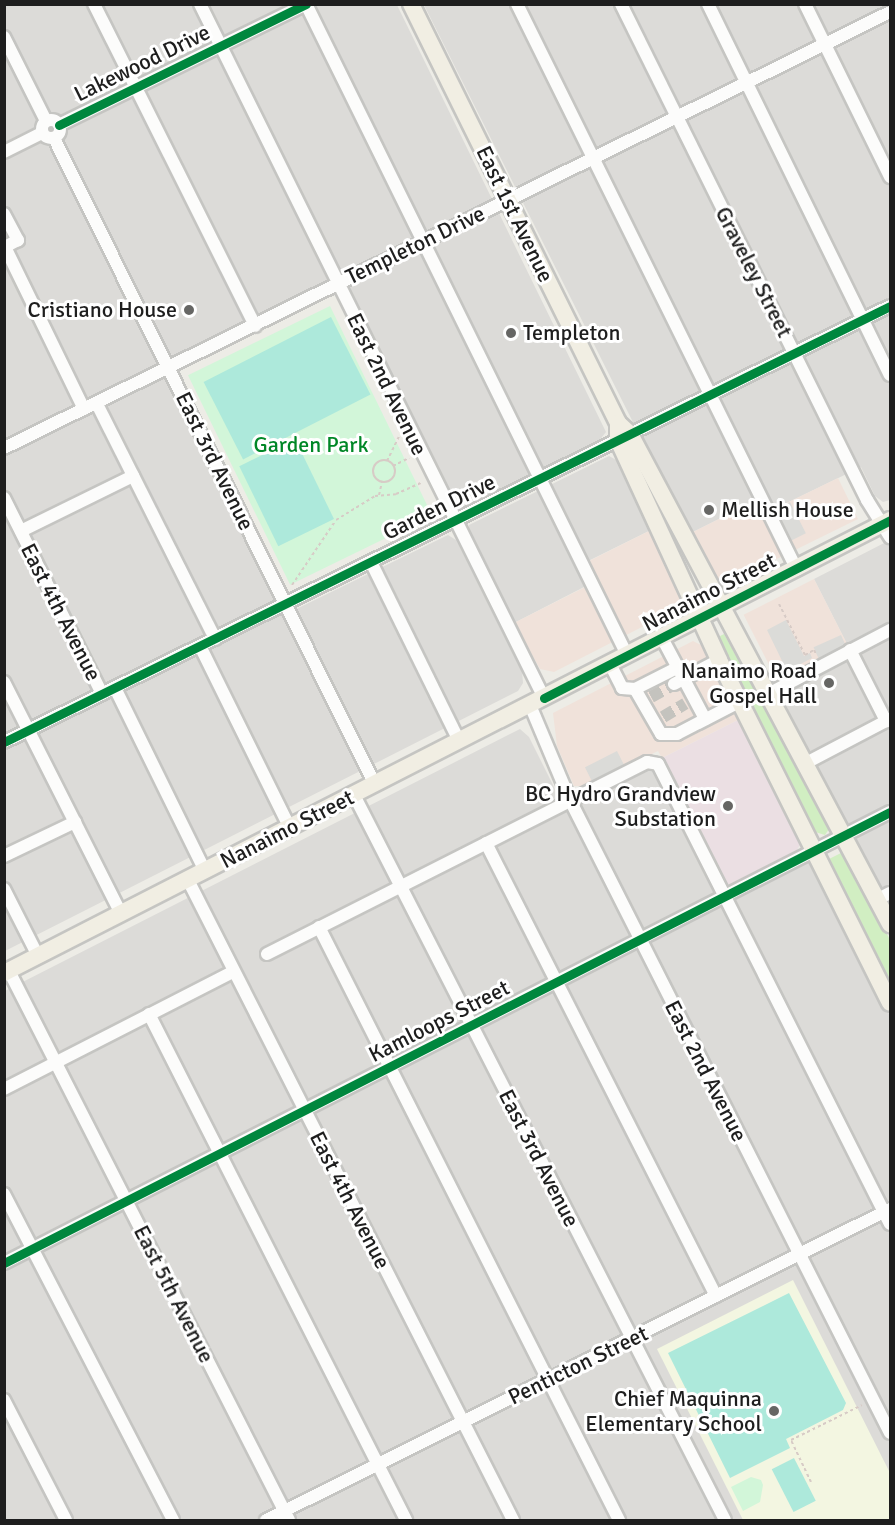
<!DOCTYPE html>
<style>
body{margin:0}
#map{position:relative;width:895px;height:1525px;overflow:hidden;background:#edece6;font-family:Signika,sans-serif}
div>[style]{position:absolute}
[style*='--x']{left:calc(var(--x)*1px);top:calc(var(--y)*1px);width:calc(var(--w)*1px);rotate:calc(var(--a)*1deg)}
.residential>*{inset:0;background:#dcdbd8}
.commercial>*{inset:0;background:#f0e2da;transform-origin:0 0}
.industrial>*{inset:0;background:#ebdfe3}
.education>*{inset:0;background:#f3f6e1}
.grass>*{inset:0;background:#d1eec2}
.park>*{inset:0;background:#d2f6d9;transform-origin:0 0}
.pitch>*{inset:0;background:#ade9db;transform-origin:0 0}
.parking>*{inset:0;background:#dbdbd8;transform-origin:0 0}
.minor-tunnel>*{height:12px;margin-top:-6px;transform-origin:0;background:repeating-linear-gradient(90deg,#c4c3be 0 12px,transparent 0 18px)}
.path>*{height:2px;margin-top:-1px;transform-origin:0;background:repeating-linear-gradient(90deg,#d7cbc6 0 3px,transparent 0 6px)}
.path>.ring{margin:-1px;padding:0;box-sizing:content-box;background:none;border:2px solid #d7cbc6;border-radius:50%}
.roads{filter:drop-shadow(2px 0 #c5c5c2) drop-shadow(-2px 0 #c5c5c2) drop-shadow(0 2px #c5c5c2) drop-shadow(0 -2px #c5c5c2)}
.minor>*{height:12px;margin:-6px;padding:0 6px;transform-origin:6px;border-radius:6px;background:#fcfcfb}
.minor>.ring{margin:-6px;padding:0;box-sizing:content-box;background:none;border:12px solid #fcfcfb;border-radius:50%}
.major>*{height:16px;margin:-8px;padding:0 8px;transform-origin:8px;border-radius:8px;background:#f1eee3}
.cycleway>*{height:9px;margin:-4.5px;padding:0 4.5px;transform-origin:4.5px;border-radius:4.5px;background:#00873e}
.dots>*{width:16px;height:16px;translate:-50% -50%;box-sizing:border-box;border:3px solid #fff;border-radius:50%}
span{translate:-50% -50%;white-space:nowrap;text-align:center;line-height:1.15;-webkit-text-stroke:6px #fff;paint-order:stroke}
.street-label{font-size:22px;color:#1e1e1e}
.poi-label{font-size:22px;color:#1e1e1e}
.right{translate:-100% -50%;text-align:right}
.left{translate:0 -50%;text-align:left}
.park-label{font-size:22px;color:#018727}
.frame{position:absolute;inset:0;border:6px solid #1e1e1e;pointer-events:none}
</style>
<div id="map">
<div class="residential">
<div style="clip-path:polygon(5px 5px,397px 5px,606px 432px,598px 442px,460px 508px,453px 502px,340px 276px,180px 355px,172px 355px,166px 349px,154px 355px,282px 616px,448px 535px,456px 540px,522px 671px,523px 683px,518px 691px,5px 951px)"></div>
<div style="clip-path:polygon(424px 5px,890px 5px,890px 500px,883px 502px,875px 496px,861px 467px,764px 514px,757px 500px,689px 534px)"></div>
<div style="clip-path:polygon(609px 456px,620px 462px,649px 531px,576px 567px,586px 586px,514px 623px,469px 534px,469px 525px)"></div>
<div style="clip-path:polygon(890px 540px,890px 910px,779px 692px,859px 656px,848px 646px,814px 579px)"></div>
<div style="clip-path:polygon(520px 729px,529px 737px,565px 809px,652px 768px,723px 905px,803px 861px,811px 863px,890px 1016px,890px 1520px,5px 1520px,5px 991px)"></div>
</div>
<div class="commercial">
<div style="clip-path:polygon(838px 478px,858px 519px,726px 584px,718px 584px,689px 534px,757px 500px,764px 514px)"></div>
<div style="clip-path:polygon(649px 531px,681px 598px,679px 608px,554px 672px,540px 669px,514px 623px,597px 581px,587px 562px)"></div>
<div style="left:814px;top:579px;width:75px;height:79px;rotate:63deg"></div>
<div style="clip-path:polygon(693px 641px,703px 646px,740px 719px,662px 758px,658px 751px,585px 786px,574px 786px,557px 746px,553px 713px)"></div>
</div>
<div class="industrial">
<div style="clip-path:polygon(740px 719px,801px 843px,797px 850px,728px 885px,720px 877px,662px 758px)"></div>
</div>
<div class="education">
<div style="clip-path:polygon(793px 1280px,890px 1473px,890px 1520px,743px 1520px,657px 1349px)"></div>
</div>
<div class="grass">
<div style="clip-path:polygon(724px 634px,831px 826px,825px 835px,812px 831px,737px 681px,718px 637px)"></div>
<div style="clip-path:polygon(845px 851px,890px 940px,890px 985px,827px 860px)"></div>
</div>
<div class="park">
<div style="left:330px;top:306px;width:233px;height:158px;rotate:64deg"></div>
<div style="clip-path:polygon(751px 1477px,761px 1480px,763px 1485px,760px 1502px,743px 1511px,731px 1487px)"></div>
</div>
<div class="pitch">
<div style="left:331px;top:317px;width:87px;height:143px;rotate:63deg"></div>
<div style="left:295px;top:439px;width:89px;height:62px;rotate:64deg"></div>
<div style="clip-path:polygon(789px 1293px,846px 1403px,843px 1410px,786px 1439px,790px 1448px,730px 1478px,668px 1353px)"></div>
<div style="left:794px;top:1458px;width:48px;height:25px;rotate:63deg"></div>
</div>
<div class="parking">
<div style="left:790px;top:502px;width:35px;height:18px;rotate:63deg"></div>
<div style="clip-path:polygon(786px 620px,804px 656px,810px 653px,812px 658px,787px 671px,767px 630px)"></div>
<div style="left:841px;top:635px;width:12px;height:30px;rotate:66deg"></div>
<div style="left:617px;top:751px;width:18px;height:36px;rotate:63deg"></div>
</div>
<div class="minor-tunnel">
<div style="--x:651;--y:697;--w:26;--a:-29"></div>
<div style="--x:663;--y:717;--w:26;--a:-31"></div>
</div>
<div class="path">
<div class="ring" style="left:373px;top:460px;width:20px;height:20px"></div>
<div style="--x:387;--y:461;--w:28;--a:-64"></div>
<div style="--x:393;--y:466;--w:18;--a:-27"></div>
<div style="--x:379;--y:495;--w:13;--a:-77"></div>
<div style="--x:292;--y:585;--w:78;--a:-55.9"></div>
<div style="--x:336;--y:520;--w:46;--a:-31.6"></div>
<div style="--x:375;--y:496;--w:21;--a:-5"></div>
<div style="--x:396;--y:494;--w:27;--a:-24"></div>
<div style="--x:779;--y:604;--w:57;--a:63"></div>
<div style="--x:805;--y:655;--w:10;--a:-29"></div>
<div style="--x:814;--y:650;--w:4;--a:63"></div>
<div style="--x:811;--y:1482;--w:47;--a:-115.5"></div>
<div style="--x:791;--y:1440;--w:79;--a:-26.2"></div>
</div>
<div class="roads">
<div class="minor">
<div style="--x:94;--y:4;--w:360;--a:63.4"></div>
<div style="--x:200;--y:4;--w:775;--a:63.63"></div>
<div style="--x:306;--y:4;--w:726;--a:63.75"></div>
<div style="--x:517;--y:4;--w:631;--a:63.68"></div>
<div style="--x:621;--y:4;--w:554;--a:63.62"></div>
<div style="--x:867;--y:500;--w:44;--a:58.1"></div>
<div style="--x:708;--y:4;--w:413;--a:63.9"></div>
<div style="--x:805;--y:4;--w:193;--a:63.8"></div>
<div style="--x:4;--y:37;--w:94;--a:63.4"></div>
<div class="ring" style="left:42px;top:120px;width:6px;height:6px"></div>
<div style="--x:59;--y:125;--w:275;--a:-26.1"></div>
<div style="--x:54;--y:138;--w:722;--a:63.61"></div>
<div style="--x:4;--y:152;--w:42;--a:-26.6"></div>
<div style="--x:4;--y:214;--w:30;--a:62"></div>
<div style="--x:18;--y:240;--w:15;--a:152"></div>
<div style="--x:5;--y:247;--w:180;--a:64"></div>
<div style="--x:97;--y:404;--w:263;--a:63.3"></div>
<div style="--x:4;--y:448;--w:987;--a:-26.2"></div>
<div style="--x:4;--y:498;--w:219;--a:63.4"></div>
<div style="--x:21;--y:531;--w:125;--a:-26.2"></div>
<div style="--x:371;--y:562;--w:199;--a:63.8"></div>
<div style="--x:662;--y:638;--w:92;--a:62"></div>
<div style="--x:200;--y:646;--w:203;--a:63.7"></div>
<div style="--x:850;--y:650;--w:80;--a:63.1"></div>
<div style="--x:610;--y:664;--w:27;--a:63"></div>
<div style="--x:622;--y:688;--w:13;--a:4"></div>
<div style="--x:635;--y:689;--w:52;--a:60"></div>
<div style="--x:661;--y:734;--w:16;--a:0"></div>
<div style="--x:677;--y:734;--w:70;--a:-27.3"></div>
<div style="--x:4;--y:682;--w:260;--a:63.2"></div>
<div style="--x:674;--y:684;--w:51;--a:-28.1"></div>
<div style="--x:115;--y:688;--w:204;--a:63.8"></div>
<div style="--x:635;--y:689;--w:47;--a:-26.6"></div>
<div style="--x:770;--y:693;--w:136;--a:-27.7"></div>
<div style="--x:530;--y:705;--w:103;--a:67.2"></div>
<div style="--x:570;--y:800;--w:709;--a:63.18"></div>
<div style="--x:4;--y:742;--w:987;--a:-26.2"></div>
<div style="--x:808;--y:762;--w:93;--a:-27.7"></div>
<div style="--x:354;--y:795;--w:814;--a:62.9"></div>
<div style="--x:486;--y:843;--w:508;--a:63.08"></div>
<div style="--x:4;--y:856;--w:79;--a:-25.6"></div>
<div style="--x:188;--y:880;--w:718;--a:63.08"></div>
<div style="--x:4;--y:889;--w:75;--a:63.1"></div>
<div style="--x:878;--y:899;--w:13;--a:-27"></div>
<div style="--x:319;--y:927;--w:665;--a:63.17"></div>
<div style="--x:267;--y:954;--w:426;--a:-26.8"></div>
<div style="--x:647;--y:762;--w:11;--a:10"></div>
<div style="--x:658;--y:764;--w:515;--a:63.24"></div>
<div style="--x:9;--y:971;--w:616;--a:62.98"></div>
<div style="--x:149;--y:1014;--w:568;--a:63.07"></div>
<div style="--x:4;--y:1089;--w:257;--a:-27.1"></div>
<div style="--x:4;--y:1194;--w:367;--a:62.6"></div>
<div style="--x:4;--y:1263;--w:994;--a:-26.98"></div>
<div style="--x:4;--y:1400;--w:135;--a:62.7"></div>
<div style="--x:266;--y:1520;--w:697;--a:-26.49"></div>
</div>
<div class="major">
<div style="--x:411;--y:4;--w:467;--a:63.7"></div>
<div style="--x:618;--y:423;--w:16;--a:43"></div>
<div style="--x:630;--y:434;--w:555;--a:62.05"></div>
<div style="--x:618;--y:423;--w:17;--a:90"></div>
<div style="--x:618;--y:440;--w:242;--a:65.3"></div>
<div style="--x:719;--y:660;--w:383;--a:63.5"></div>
<div style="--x:4;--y:973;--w:995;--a:-27.08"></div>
</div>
</div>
<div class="cycleway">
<div style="--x:59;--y:125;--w:275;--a:-26.1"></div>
<div style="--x:544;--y:698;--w:389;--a:-27.2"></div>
<div style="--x:4;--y:742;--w:987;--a:-26.2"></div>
<div style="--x:4;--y:1263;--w:994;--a:-26.98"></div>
</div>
<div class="dots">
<div style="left:189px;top:310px;background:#666664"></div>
<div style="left:511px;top:333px;background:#666664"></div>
<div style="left:709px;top:510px;background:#666664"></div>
<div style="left:829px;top:683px;background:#666664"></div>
<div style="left:728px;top:806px;background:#666664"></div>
<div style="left:774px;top:1411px;background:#666664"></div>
</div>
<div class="street-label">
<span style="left:142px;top:63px;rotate:-26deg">Lakewood Drive</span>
<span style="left:515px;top:214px;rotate:64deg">East 1st Avenue</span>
<span style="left:415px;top:245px;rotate:-26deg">Templeton Drive</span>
<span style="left:754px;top:272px;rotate:63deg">Graveley Street</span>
<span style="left:387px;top:384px;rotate:64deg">East 2nd Avenue</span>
<span style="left:215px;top:461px;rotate:64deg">East 3rd Avenue</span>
<span style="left:439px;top:507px;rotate:-26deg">Garden Drive</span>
<span style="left:709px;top:592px;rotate:-27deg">Nanaimo Street</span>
<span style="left:61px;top:612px;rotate:63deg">East 4th Avenue</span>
<span style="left:287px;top:829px;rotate:-27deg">Nanaimo Street</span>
<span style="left:439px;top:1021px;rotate:-27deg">Kamloops Street</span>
<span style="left:706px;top:1071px;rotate:63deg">East 2nd Avenue</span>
<span style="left:539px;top:1158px;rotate:63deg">East 3rd Avenue</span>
<span style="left:350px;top:1200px;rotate:63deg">East 4th Avenue</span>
<span style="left:174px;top:1294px;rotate:63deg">East 5th Avenue</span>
<span style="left:578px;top:1365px;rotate:-26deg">Penticton Street</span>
</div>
<div class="poi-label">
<span class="right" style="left:177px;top:310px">Cristiano House</span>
<span class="left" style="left:523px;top:333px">Templeton</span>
<span class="left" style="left:721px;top:510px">Mellish House</span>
<span class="right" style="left:817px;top:683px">Nanaimo Road<br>Gospel Hall</span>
<span class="right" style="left:716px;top:806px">BC Hydro Grandview<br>Substation</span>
<span class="right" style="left:762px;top:1411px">Chief Maquinna<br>Elementary School</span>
</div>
<div class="park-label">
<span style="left:311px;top:445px">Garden Park</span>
</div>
<div class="frame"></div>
</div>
